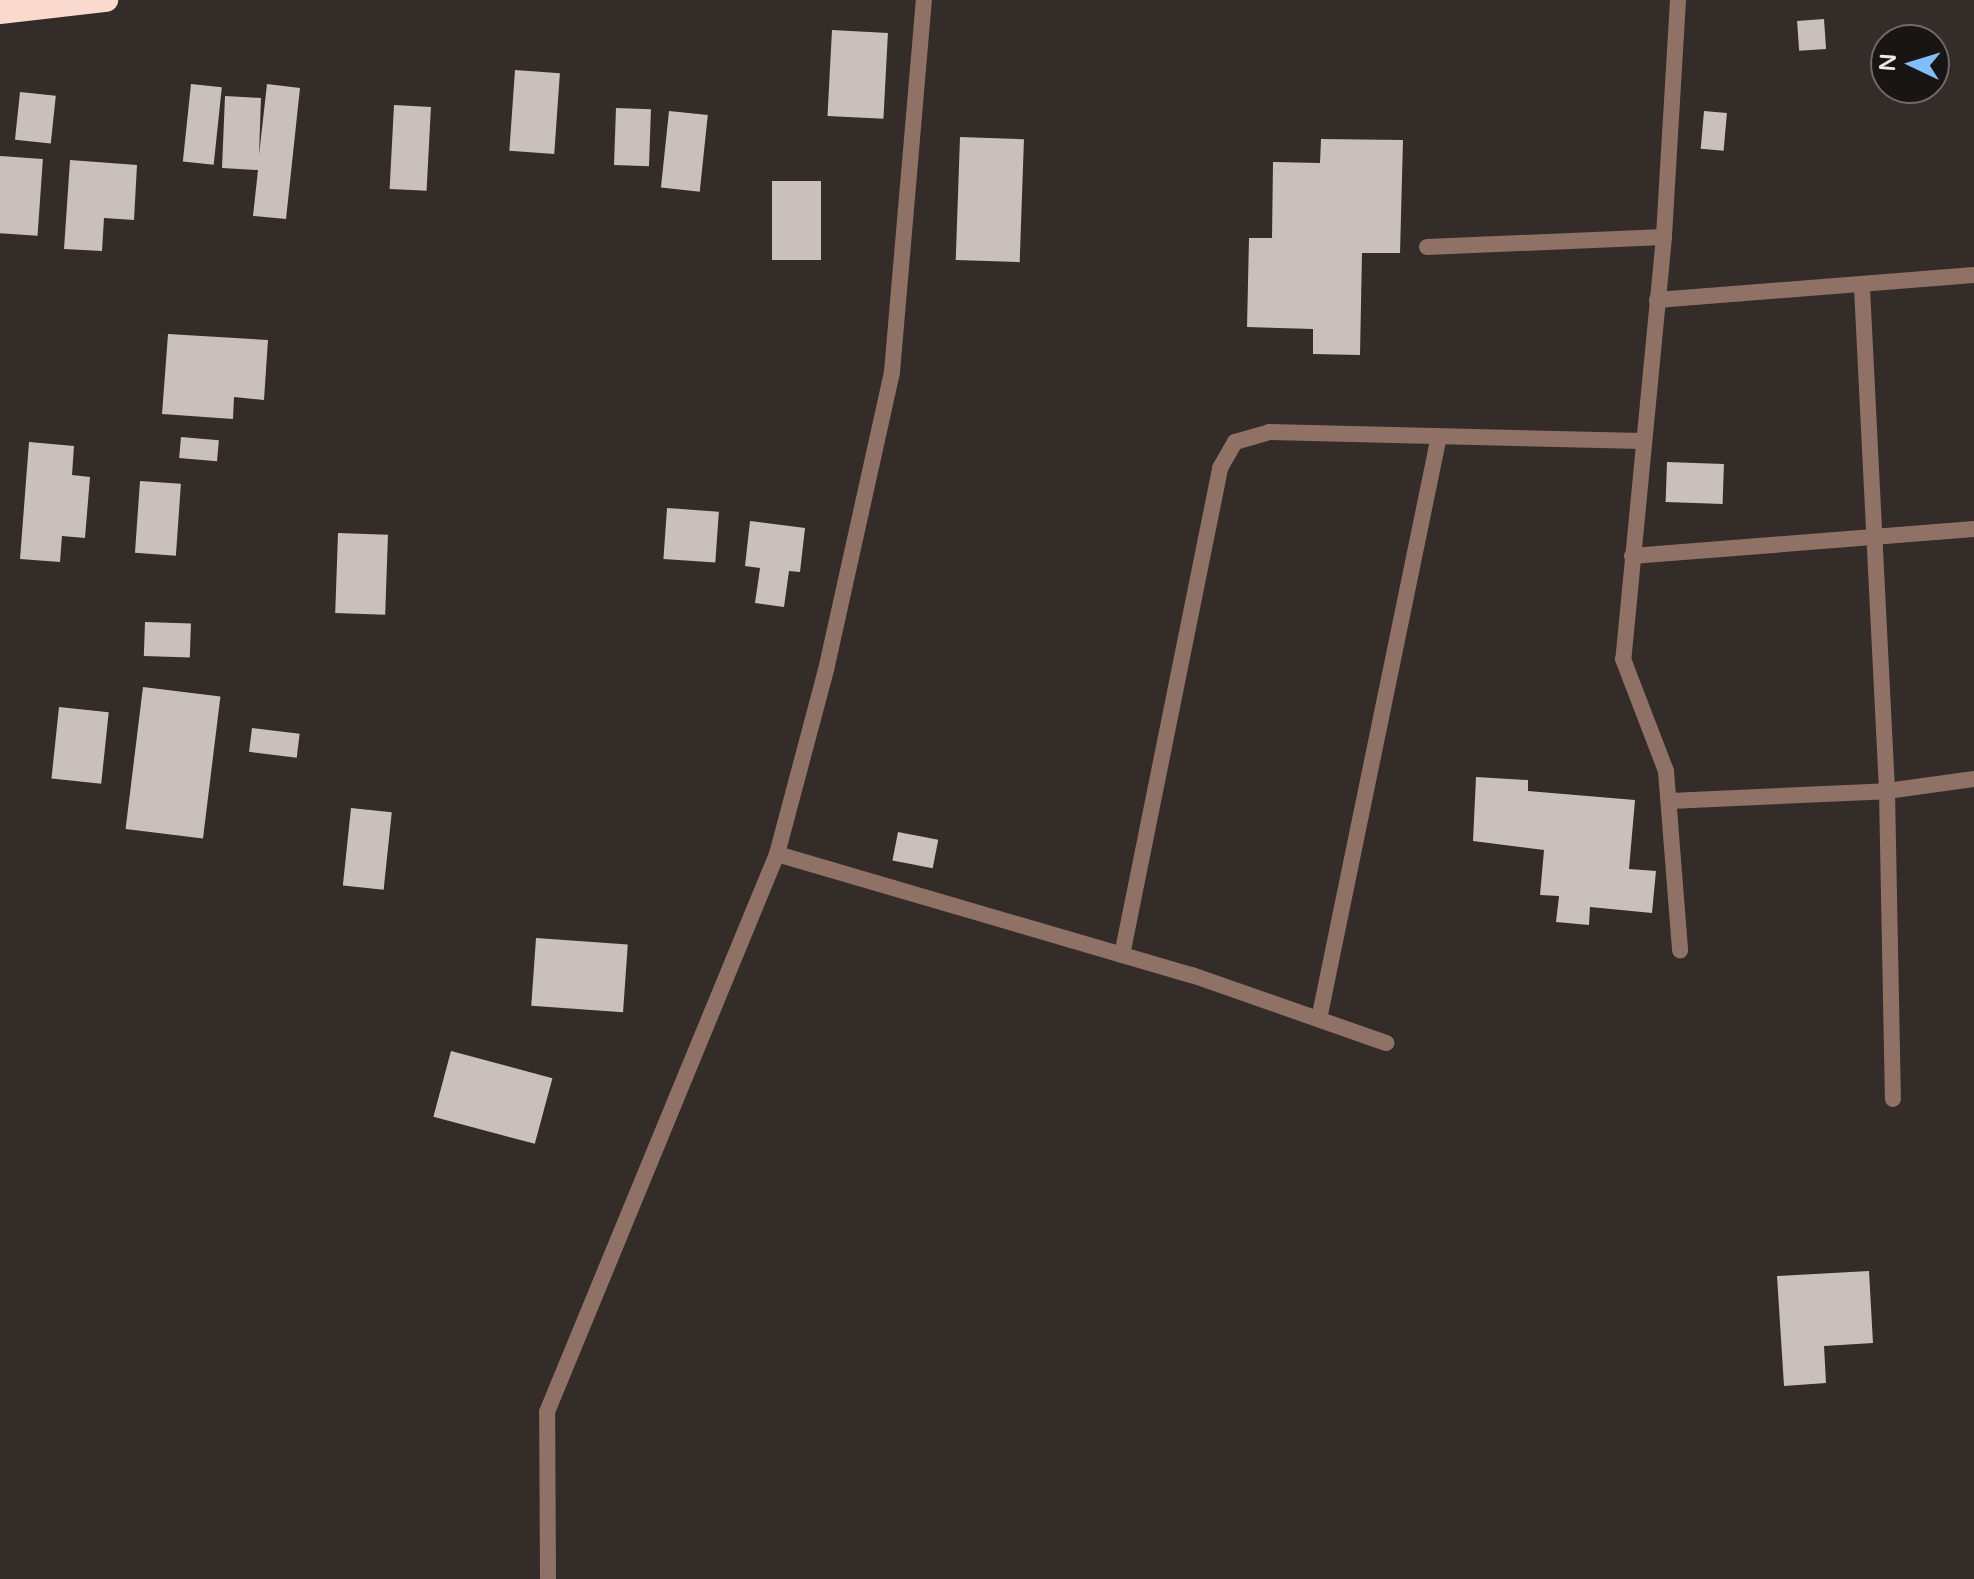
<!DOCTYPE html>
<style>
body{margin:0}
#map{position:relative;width:1974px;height:1579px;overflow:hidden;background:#342c29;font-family:"Varela Round",sans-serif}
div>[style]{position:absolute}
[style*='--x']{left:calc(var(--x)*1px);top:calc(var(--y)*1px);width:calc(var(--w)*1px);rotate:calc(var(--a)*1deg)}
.building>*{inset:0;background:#c9bfbb;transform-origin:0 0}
.street>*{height:16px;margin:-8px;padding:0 8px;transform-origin:8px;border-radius:8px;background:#907165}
.highway>*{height:24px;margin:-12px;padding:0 12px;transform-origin:12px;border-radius:12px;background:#fadace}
span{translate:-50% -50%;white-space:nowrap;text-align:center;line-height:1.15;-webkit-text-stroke:8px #191514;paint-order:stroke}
.north{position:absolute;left:1870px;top:24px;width:80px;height:80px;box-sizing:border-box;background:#191514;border:2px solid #6e6968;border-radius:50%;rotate:274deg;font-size:22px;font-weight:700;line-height:32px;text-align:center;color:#eee8e6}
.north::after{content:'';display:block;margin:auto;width:28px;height:36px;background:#83bcfb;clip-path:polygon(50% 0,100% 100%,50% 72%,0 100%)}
</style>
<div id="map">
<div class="building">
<div style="left:1824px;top:19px;width:30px;height:27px;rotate:86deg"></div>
<div style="left:832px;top:30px;width:56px;height:86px;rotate:3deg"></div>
<div style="left:515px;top:70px;width:45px;height:81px;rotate:4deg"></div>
<div style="left:191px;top:84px;width:31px;height:78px;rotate:6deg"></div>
<div style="clip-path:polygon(267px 84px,300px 88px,286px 219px,253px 216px,258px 170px,222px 168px,225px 96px,261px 98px,259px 155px)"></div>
<div style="left:20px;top:92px;width:36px;height:48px;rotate:6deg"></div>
<div style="left:394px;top:105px;width:37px;height:84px;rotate:3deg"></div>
<div style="left:616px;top:108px;width:35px;height:57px;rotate:2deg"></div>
<div style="left:669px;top:111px;width:39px;height:77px;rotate:6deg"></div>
<div style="left:1704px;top:111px;width:23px;height:38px;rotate:5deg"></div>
<div style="left:960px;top:137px;width:64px;height:123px;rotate:2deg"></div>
<div style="clip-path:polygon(1321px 139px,1403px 140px,1400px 253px,1362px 253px,1360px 355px,1313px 354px,1313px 329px,1247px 327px,1249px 238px,1272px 238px,1273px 162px,1320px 163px)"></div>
<div style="left:0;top:156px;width:43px;height:77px;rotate:4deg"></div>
<div style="clip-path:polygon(70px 160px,137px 165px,134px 220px,104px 218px,102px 251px,64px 249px)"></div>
<div style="left:772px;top:181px;width:49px;height:79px"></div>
<div style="clip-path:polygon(168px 334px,268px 340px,264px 400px,234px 397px,233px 419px,162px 414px)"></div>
<div style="left:181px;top:437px;width:38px;height:21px;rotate:5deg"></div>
<div style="clip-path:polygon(29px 442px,74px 446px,72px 475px,90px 477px,85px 538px,62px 536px,60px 562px,20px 559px)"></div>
<div style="left:1667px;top:462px;width:57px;height:40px;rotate:2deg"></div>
<div style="left:140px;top:481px;width:41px;height:72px;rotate:4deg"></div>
<div style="left:667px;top:508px;width:52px;height:51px;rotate:4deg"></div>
<div style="clip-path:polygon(750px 521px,805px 528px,800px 572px,789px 571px,784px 607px,755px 603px,760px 568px,745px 566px)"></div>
<div style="left:338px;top:533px;width:50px;height:80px;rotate:2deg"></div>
<div style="left:145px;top:622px;width:46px;height:34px;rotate:2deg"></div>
<div style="left:143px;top:687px;width:78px;height:143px;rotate:7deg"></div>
<div style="left:59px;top:707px;width:50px;height:72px;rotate:6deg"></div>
<div style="left:252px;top:728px;width:48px;height:24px;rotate:7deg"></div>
<div style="clip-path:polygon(1476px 777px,1528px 780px,1528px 791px,1635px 800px,1629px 869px,1656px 871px,1652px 913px,1590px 907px,1589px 925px,1556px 922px,1559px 896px,1540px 895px,1544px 850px,1473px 841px)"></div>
<div style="left:351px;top:808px;width:41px;height:78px;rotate:6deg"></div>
<div style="left:898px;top:832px;width:41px;height:29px;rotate:11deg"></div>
<div style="left:536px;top:938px;width:92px;height:68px;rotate:4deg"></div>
<div style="left:451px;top:1051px;width:105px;height:68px;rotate:15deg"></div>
<div style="clip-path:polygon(1869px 1271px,1873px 1343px,1824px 1346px,1826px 1383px,1784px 1386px,1777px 1276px)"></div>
</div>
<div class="street">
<div style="--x:1678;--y:0;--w:237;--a:93.4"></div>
<div style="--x:1664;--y:237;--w:424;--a:95.5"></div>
<div style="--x:1623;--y:659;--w:120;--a:69"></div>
<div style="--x:1666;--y:771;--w:180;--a:85.5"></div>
<div style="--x:1427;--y:247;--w:237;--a:-2.4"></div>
<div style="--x:1862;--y:288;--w:504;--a:87.15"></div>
<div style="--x:1887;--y:791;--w:308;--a:88.9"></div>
<div style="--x:1657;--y:300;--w:318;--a:-4.5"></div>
<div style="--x:1632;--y:556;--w:343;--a:-4.5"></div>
<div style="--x:1670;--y:801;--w:217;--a:-2.6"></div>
<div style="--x:1887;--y:791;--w:88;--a:-7.9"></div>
<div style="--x:777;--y:854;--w:432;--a:16.3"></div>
<div style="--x:1192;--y:975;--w:206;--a:19.3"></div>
<div style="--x:1122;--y:955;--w:497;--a:-78.6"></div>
<div style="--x:1220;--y:468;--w:30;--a:-60"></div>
<div style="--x:1235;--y:442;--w:35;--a:-16"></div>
<div style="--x:1269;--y:432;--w:373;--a:1.4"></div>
<div style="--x:1319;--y:1019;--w:595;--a:-78.37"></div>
<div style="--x:548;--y:1579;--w:167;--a:-90.3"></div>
<div style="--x:547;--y:1412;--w:604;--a:-67.6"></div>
<div style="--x:777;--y:854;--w:190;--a:-75.1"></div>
<div style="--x:826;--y:670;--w:305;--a:-77.5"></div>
<div style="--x:892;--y:372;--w:373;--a:-85.1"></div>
</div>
<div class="highway">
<div style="--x:0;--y:12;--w:107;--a:-6.5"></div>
</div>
<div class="north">N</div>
</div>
